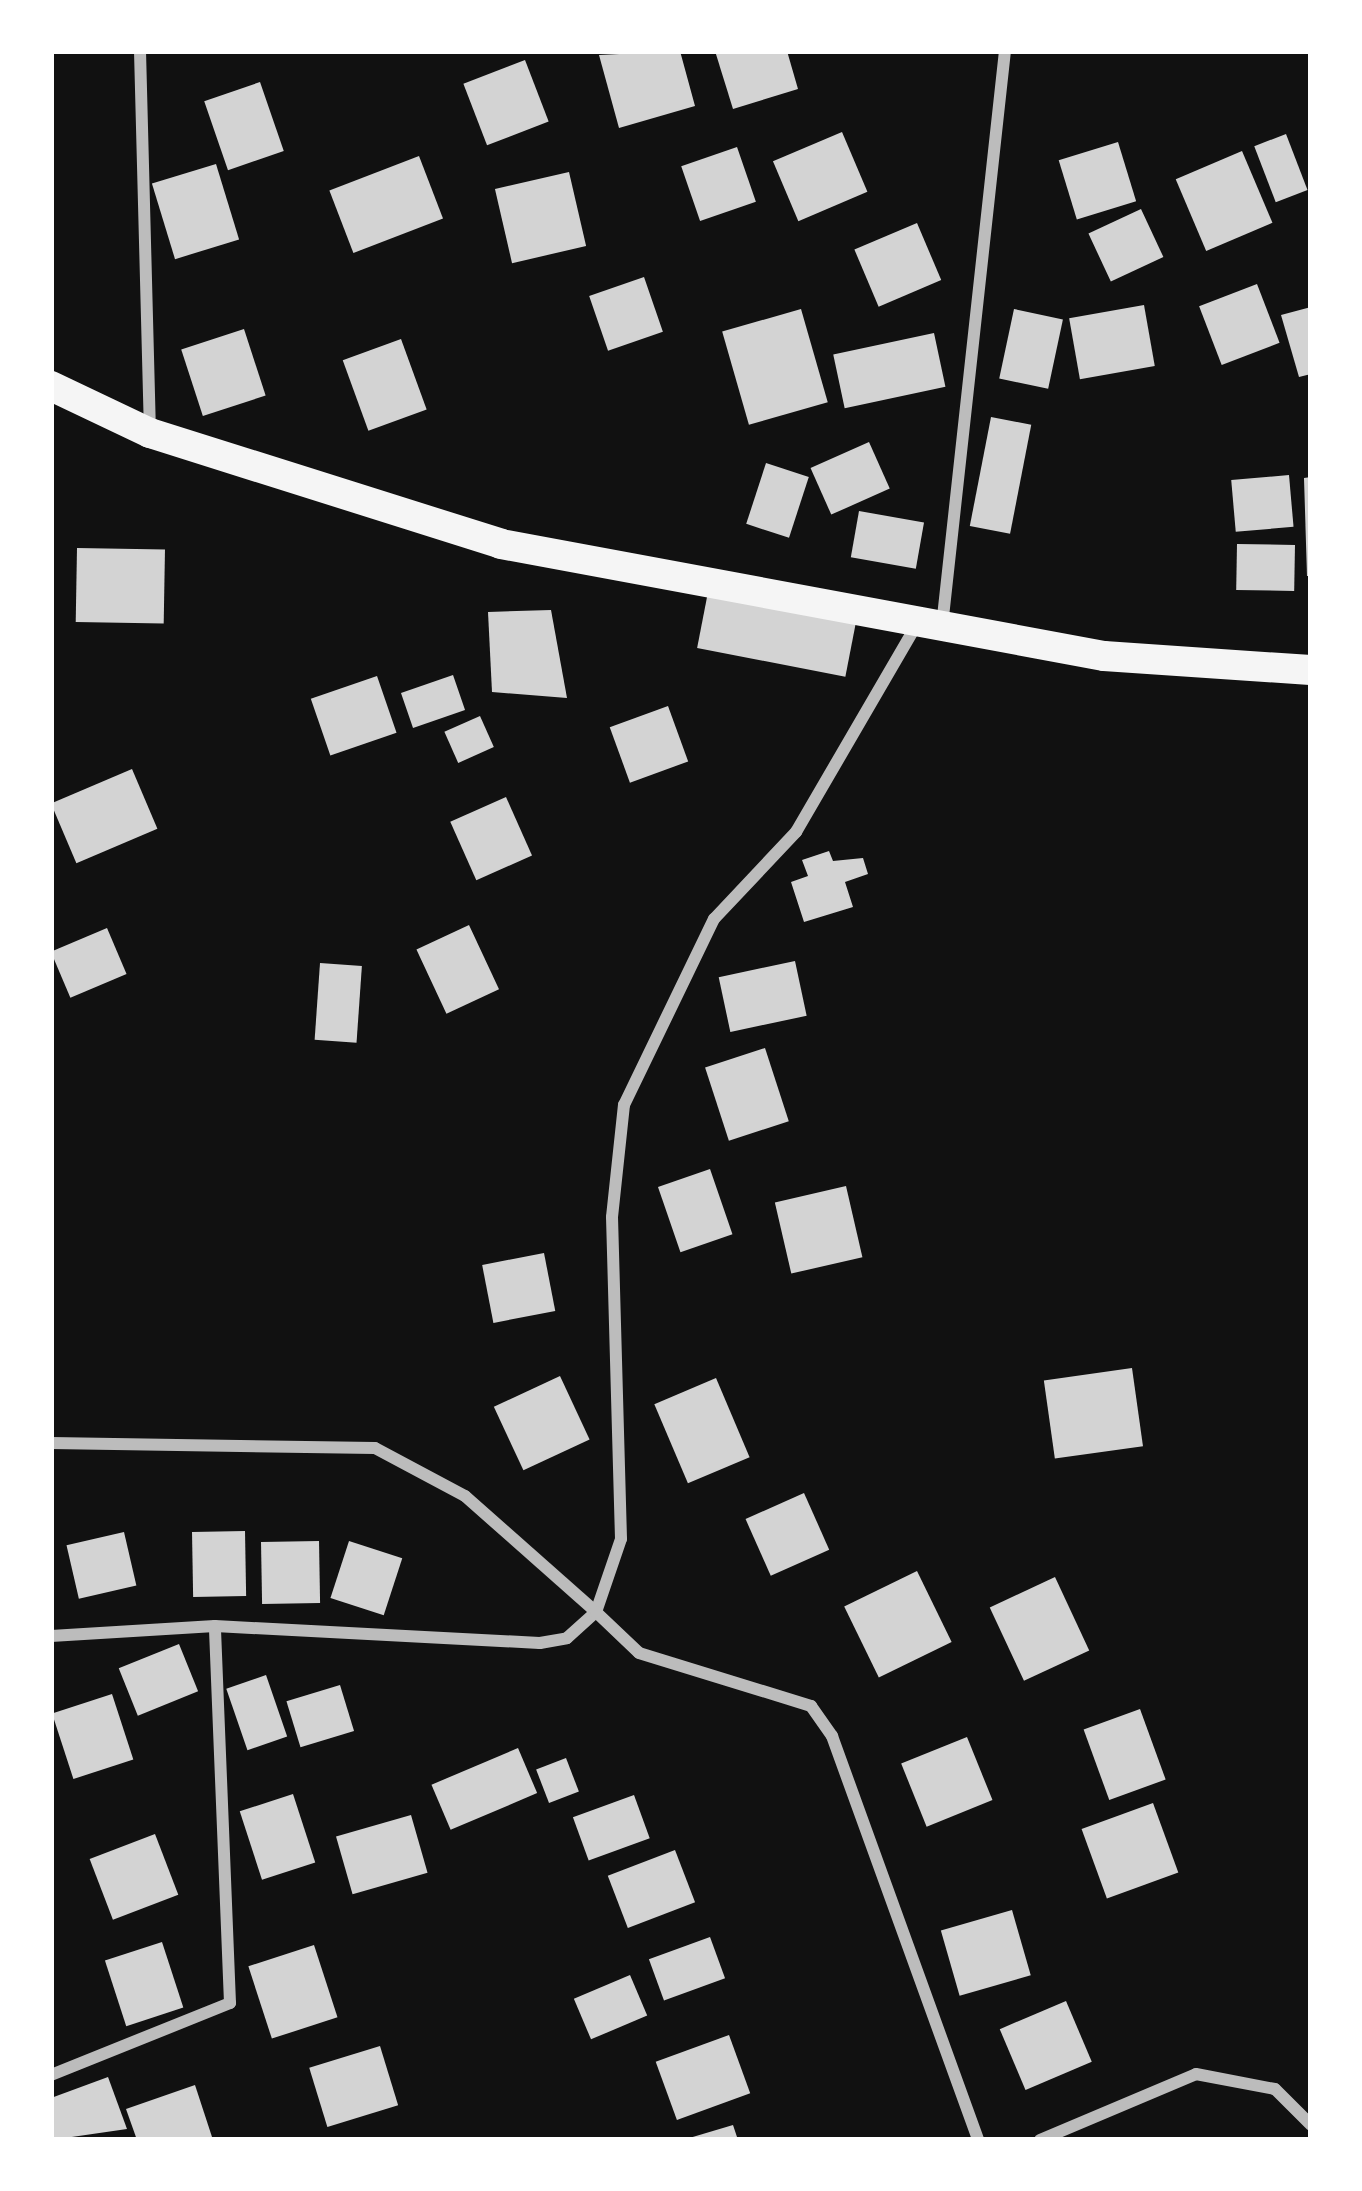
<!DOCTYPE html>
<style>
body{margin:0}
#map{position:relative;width:1362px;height:2191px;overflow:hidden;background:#111;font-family:Arial,sans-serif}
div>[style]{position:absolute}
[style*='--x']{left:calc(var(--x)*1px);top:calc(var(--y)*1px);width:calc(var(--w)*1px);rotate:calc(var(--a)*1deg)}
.building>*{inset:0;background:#d3d3d3;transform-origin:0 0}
.minor>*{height:12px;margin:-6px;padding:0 6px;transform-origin:6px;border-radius:6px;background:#bcbcbc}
.primary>*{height:30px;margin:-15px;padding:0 15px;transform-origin:15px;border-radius:15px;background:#f5f5f5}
span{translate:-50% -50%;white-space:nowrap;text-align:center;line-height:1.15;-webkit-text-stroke:12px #fff;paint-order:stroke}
.frame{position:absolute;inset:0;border:54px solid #fff;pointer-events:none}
</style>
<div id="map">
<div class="building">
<div style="clip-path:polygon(680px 51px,695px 106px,619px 128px,599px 55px)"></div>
<div style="clip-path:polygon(715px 51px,787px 51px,798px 89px,733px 109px)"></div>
<div style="left:525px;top:60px;width:66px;height:66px;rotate:69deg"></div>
<div style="left:260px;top:82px;width:73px;height:59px;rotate:71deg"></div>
<div style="left:842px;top:132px;width:65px;height:75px;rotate:67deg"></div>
<div style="left:1286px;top:134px;width:60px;height:34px;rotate:69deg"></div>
<div style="left:1118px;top:142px;width:62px;height:62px;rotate:73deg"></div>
<div style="left:737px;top:147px;width:58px;height:59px;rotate:71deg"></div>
<div style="left:1242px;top:151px;width:78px;height:72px;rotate:67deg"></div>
<div style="left:419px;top:156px;width:67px;height:96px;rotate:69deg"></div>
<div style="left:216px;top:164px;width:79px;height:67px;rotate:73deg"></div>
<div style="left:569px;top:172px;width:76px;height:76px;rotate:77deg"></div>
<div style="left:1141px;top:209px;width:53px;height:58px;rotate:65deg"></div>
<div style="left:917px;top:223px;width:62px;height:68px;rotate:67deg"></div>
<div style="left:644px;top:277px;width:58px;height:58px;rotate:71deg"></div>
<div style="left:1257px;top:284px;width:63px;height:62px;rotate:69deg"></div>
<div style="left:1144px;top:305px;width:62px;height:76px;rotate:80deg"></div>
<div style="clip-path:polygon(1311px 307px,1311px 374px,1299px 377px,1281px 315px)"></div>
<div style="left:801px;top:309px;width:97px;height:82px;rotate:74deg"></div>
<div style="left:1014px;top:309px;width:50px;height:71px;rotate:12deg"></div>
<div style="left:244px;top:329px;width:70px;height:66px;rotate:72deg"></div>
<div style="left:934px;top:333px;width:55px;height:103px;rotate:78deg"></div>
<div style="left:401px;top:339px;width:75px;height:62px;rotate:70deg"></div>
<div style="left:991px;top:417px;width:41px;height:111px;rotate:11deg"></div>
<div style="left:869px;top:442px;width:51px;height:64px;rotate:66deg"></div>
<div style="left:766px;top:463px;width:45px;height:64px;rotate:18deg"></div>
<div style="left:1289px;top:475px;width:52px;height:58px;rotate:85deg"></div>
<div style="clip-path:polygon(1311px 477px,1311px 576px,1307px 576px,1304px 478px)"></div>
<div style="left:859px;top:511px;width:66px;height:47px;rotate:10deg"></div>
<div style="left:1237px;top:544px;width:58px;height:46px;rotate:1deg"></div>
<div style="left:77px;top:548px;width:88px;height:74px;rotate:1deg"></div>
<div style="left:708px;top:592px;width:151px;height:57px;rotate:11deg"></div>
<div style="clip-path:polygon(551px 610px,567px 698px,492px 692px,488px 612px)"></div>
<div style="left:453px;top:675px;width:37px;height:55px;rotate:71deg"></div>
<div style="left:377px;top:676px;width:60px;height:70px;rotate:71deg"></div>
<div style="left:668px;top:706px;width:59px;height:62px;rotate:70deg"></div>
<div style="left:480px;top:716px;width:34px;height:39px;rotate:66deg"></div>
<div style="left:132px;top:769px;width:65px;height:88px;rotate:67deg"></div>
<div style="left:506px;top:797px;width:64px;height:61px;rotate:66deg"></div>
<div style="clip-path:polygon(829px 851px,833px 861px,863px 858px,868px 874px,845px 882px,853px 907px,804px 922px,791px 882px,808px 876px,802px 860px)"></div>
<div style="left:469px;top:925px;width:71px;height:58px;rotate:65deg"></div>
<div style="left:107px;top:928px;width:50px;height:61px;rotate:67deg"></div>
<div style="left:795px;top:961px;width:56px;height:78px;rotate:78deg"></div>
<div style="left:320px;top:963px;width:42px;height:77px;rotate:4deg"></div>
<div style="left:765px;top:1048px;width:77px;height:63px;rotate:72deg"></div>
<div style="left:710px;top:1169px;width:69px;height:55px;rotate:71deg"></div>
<div style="left:846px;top:1186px;width:73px;height:73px;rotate:77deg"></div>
<div style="left:544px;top:1253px;width:59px;height:63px;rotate:79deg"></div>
<div style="left:1132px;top:1368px;width:79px;height:89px;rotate:82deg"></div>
<div style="left:560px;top:1376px;width:70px;height:73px;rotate:65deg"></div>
<div style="left:716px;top:1378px;width:86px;height:67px;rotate:67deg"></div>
<div style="left:804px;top:1493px;width:62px;height:64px;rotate:66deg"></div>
<div style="left:245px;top:1531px;width:65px;height:53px;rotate:89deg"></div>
<div style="left:124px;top:1532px;width:55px;height:59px;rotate:77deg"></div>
<div style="left:319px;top:1541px;width:62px;height:58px;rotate:89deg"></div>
<div style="left:349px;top:1541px;width:56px;height:60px;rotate:18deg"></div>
<div style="left:917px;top:1571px;width:79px;height:81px;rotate:64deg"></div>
<div style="left:1055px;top:1577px;width:81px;height:72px;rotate:65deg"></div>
<div style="left:179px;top:1644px;width:51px;height:65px;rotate:68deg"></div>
<div style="left:266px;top:1675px;width:65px;height:42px;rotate:71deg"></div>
<div style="left:340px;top:1685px;width:48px;height:56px;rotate:73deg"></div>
<div style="left:112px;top:1694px;width:69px;height:63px;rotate:72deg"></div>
<div style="left:1140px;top:1709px;width:75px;height:60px;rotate:70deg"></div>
<div style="left:967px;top:1737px;width:68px;height:71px;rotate:68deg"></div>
<div style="left:518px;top:1748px;width:49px;height:94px;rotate:67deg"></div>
<div style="left:566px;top:1758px;width:36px;height:32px;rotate:69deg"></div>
<div style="left:293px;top:1794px;width:72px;height:56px;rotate:72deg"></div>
<div style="left:634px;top:1795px;width:46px;height:65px;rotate:70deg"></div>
<div style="left:1153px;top:1803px;width:74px;height:76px;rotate:70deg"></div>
<div style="left:411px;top:1815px;width:60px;height:78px;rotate:74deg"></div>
<div style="left:155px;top:1834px;width:65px;height:70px;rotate:69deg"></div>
<div style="left:675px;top:1850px;width:56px;height:72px;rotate:69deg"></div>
<div style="left:1012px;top:1910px;width:68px;height:74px;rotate:74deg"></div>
<div style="left:710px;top:1937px;width:44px;height:65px;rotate:70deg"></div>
<div style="left:162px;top:1942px;width:69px;height:60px;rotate:72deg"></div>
<div style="left:314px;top:1945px;width:76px;height:69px;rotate:72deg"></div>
<div style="left:630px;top:1975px;width:44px;height:61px;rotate:67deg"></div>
<div style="left:1066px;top:2001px;width:66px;height:72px;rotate:67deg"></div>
<div style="left:729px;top:2035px;width:62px;height:78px;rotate:70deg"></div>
<div style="left:380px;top:2046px;width:62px;height:74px;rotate:73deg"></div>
<div style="clip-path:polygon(108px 2077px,127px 2129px,51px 2140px,51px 2098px)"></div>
<div style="clip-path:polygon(195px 2085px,213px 2140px,137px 2140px,126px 2109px)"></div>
<div style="clip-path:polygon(733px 2125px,738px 2140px,687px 2140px,686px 2139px)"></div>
</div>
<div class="minor">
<div style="--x:140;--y:51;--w:380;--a:88.5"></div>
<div style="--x:942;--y:626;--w:578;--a:-83.75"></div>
<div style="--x:51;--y:1443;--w:324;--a:0.9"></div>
<div style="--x:375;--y:1448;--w:102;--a:28.1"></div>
<div style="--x:465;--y:1496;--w:175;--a:41.5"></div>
<div style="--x:596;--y:1612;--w:77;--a:-71.1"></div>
<div style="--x:621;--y:1539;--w:322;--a:-91.6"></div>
<div style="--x:612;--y:1217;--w:113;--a:-83.9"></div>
<div style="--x:624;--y:1105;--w:207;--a:-64.2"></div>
<div style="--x:714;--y:919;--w:120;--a:-46.7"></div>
<div style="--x:796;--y:832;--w:238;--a:-59.8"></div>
<div style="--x:51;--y:1636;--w:164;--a:-3.5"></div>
<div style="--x:215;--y:1626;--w:325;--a:3"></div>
<div style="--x:540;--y:1643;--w:27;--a:-10"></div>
<div style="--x:567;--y:1638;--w:39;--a:-42"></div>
<div style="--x:596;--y:1612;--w:59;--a:43.6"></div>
<div style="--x:639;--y:1653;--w:180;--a:17.1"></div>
<div style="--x:811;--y:1706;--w:37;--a:55"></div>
<div style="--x:832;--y:1736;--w:430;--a:70.1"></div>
<div style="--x:51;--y:2075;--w:193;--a:-21.9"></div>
<div style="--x:230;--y:2003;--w:377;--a:-92.3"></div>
<div style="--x:1040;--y:2140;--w:169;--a:-22.9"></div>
<div style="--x:1196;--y:2074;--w:80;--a:10.8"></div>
<div style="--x:1275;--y:2089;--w:51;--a:45"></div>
</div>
<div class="primary">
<div style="--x:51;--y:386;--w:110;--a:25.4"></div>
<div style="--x:150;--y:433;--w:368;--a:17.5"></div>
<div style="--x:501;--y:544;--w:613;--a:10.52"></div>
<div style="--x:1104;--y:656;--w:207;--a:3.9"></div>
</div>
<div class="frame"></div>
</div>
